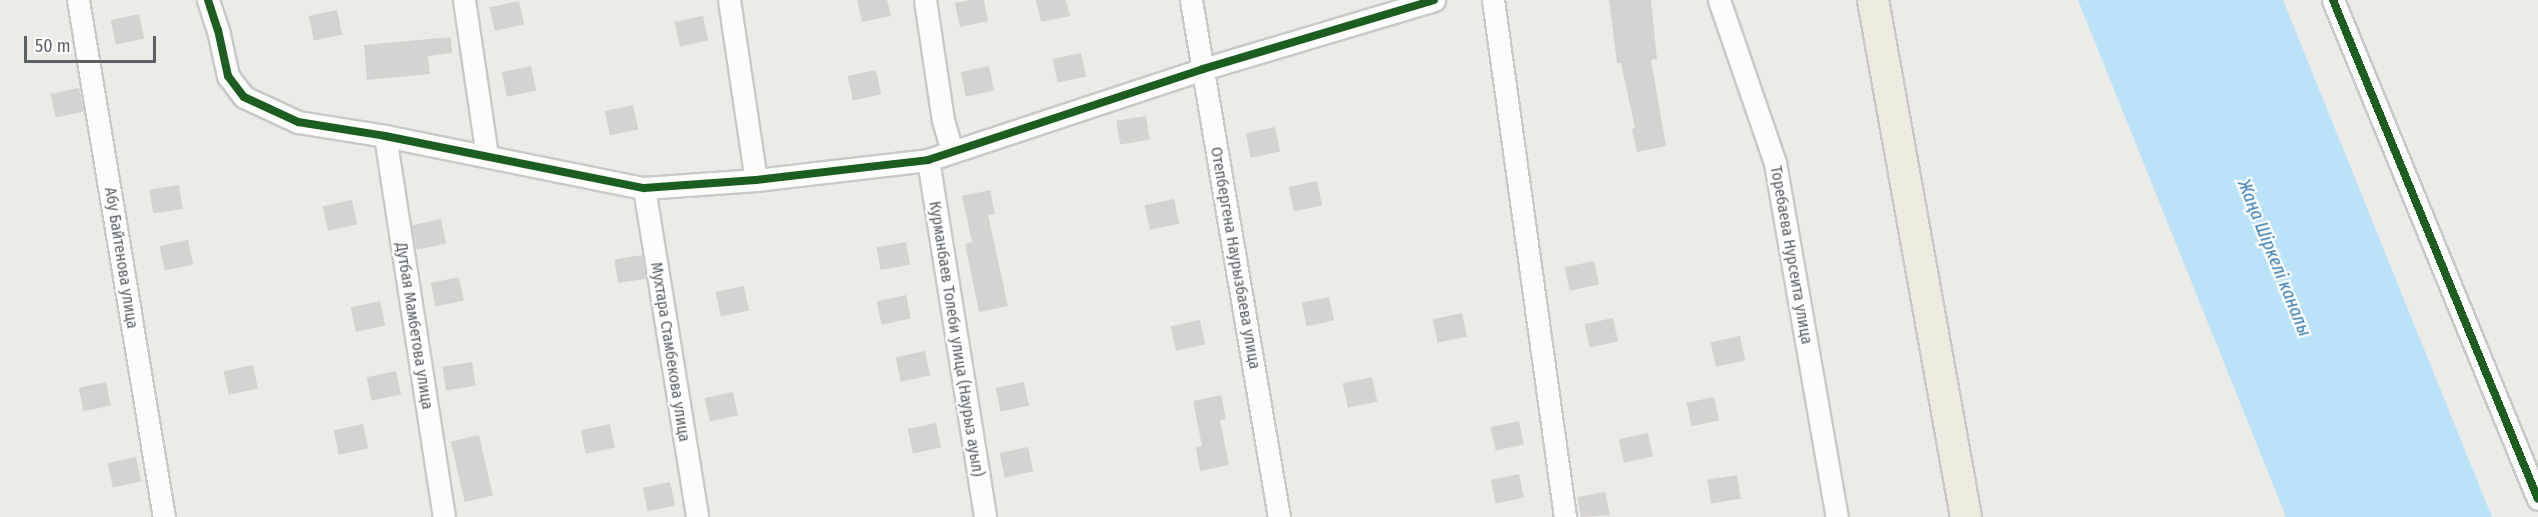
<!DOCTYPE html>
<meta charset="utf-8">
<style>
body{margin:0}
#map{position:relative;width:2538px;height:517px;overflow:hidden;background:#edebe7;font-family:"Fira Sans Condensed",sans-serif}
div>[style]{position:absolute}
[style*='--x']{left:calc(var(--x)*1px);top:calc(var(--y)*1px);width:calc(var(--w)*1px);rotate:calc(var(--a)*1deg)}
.water>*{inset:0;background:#bae2f8}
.building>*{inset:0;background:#d5d3d1;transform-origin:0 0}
.roads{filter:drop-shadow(2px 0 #c9c9c9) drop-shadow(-2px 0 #c9c9c9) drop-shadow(0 2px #c9c9c9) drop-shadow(0 -2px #c9c9c9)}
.minor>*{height:21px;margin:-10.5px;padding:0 10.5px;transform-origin:10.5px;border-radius:10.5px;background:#fcfcfb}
.highway>*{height:30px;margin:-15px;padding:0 15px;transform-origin:15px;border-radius:15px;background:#f0ebe1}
.cycleway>*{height:8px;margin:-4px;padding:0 4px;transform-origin:4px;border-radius:4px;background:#1b5e20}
span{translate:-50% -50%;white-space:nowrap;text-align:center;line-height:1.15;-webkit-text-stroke:4.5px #fff;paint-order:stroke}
.street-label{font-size:16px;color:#5c6166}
.water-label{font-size:18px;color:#367ab2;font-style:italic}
.scale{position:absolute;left:24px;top:36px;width:132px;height:27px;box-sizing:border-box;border:3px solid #5c6166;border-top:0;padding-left:8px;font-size:18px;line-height:21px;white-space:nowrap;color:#5c6166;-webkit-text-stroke:4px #fff;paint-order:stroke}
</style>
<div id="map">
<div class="water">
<div style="clip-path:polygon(2078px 0,2283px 0,2492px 517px,2286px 517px)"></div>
</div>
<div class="building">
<div style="clip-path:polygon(857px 0,887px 0,891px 16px,862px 22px)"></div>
<div style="clip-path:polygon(970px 0,984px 0,988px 21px,960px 27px,955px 3px)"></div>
<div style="clip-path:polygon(1036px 0,1066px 0,1070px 16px,1041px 22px)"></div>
<div style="clip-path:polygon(1609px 0,1651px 0,1657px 59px,1651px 60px,1666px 146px,1637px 152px,1632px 129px,1635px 128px,1621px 63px,1617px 63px)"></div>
<div style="left:519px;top:1px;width:24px;height:30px;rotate:78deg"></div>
<div style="left:337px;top:10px;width:25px;height:29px;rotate:78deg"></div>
<div style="left:139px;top:14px;width:25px;height:29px;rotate:78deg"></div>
<div style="left:703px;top:16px;width:25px;height:29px;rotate:78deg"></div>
<div style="clip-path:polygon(451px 37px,452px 53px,428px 56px,430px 74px,367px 80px,364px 45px)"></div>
<div style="left:1081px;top:53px;width:24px;height:29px;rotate:78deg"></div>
<div style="left:531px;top:66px;width:25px;height:30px;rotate:78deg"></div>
<div style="left:989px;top:66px;width:25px;height:29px;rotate:78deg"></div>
<div style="left:876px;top:70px;width:25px;height:29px;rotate:78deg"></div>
<div style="left:79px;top:88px;width:24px;height:29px;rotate:78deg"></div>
<div style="left:633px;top:105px;width:25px;height:29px;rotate:78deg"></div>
<div style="left:1146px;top:116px;width:24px;height:30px;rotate:81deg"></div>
<div style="left:1275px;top:127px;width:25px;height:30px;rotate:78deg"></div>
<div style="left:1317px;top:181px;width:25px;height:29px;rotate:78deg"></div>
<div style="left:179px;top:185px;width:24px;height:30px;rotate:81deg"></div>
<div style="clip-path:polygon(990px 190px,995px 214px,988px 215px,1008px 306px,979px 312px,965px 244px,972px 242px,962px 196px)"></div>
<div style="left:1174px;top:199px;width:25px;height:30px;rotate:78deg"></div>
<div style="left:352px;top:200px;width:25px;height:30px;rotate:78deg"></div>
<div style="left:441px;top:219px;width:25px;height:30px;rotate:78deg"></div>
<div style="left:188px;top:240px;width:25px;height:29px;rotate:78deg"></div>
<div style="left:906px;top:242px;width:23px;height:30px;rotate:80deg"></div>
<div style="left:642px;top:255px;width:24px;height:28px;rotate:81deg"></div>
<div style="left:1594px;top:261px;width:24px;height:30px;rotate:78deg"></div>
<div style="left:459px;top:277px;width:24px;height:29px;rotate:78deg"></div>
<div style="left:744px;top:286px;width:25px;height:29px;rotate:78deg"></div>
<div style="left:906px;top:295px;width:24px;height:30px;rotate:78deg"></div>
<div style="left:1329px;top:297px;width:24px;height:28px;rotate:78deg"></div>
<div style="left:380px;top:301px;width:25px;height:30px;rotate:78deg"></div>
<div style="left:1462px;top:313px;width:24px;height:30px;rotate:78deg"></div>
<div style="left:1613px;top:318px;width:24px;height:29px;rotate:78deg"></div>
<div style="left:1200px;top:320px;width:25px;height:30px;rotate:78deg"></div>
<div style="left:1740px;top:336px;width:25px;height:30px;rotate:78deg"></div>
<div style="left:925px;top:351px;width:25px;height:30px;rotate:78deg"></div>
<div style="left:472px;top:362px;width:24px;height:30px;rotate:81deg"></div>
<div style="left:253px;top:365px;width:24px;height:30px;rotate:78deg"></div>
<div style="left:396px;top:371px;width:24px;height:30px;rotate:78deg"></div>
<div style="left:1372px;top:377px;width:25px;height:30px;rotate:78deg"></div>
<div style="left:106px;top:382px;width:24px;height:28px;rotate:78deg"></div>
<div style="left:1024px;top:382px;width:24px;height:29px;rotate:78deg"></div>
<div style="left:733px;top:392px;width:24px;height:29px;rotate:78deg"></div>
<div style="clip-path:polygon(1221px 395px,1226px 419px,1220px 420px,1229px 465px,1200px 471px,1196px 447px,1202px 446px,1193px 401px)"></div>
<div style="left:1714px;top:397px;width:24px;height:28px;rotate:78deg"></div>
<div style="left:1519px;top:421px;width:24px;height:29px;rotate:78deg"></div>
<div style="left:936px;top:423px;width:25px;height:29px;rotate:78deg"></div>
<div style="left:363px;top:424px;width:25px;height:30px;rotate:78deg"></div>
<div style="left:610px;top:424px;width:24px;height:30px;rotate:78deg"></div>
<div style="left:1648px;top:433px;width:24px;height:30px;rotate:78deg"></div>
<div style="left:479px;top:435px;width:62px;height:29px;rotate:77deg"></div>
<div style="left:1028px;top:447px;width:25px;height:29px;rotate:78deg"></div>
<div style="left:136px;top:457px;width:25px;height:29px;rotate:78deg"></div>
<div style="left:1519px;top:474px;width:24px;height:29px;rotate:78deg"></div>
<div style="left:1737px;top:475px;width:24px;height:30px;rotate:81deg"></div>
<div style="left:670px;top:482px;width:24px;height:28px;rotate:78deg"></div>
<div style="clip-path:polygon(1605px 492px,1610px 515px,1581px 517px,1577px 497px)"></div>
</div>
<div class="roads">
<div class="minor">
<div style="--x:78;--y:0;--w:524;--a:80.56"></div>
<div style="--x:208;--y:0;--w:32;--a:72"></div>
<div style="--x:218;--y:30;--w:47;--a:77.7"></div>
<div style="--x:228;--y:76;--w:26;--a:53"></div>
<div style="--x:244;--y:97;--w:60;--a:24.8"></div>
<div style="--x:298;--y:122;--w:88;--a:9.1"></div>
<div style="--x:385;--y:136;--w:264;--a:11.4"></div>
<div style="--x:644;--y:188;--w:112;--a:-4.1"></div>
<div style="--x:756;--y:180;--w:173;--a:-6.6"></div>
<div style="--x:928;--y:160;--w:290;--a:-18.3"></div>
<div style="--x:1203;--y:69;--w:241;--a:-16.6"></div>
<div style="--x:464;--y:0;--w:158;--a:81.6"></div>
<div style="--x:729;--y:0;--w:182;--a:81.5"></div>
<div style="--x:925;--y:0;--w:121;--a:81.5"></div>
<div style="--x:943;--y:120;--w:33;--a:74"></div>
<div style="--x:1191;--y:0;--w:524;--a:80.34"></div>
<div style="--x:1493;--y:0;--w:522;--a:82.07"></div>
<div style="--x:1719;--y:0;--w:172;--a:71"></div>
<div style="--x:1775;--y:163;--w:359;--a:80.1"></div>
<div style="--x:2333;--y:0;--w:539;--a:67.67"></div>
<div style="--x:385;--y:136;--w:386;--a:81.2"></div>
<div style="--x:928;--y:160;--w:362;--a:80.9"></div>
<div style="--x:644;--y:188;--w:333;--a:80.8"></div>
</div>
<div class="highway">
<div style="--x:1873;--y:0;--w:525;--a:79.8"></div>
</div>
</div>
<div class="cycleway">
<div style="--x:208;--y:0;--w:32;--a:72"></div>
<div style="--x:218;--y:30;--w:47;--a:77.7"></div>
<div style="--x:228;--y:76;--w:26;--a:53"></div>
<div style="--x:244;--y:97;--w:60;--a:24.8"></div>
<div style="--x:298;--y:122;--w:88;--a:9.1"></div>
<div style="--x:385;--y:136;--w:264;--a:11.4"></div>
<div style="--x:644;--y:188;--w:112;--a:-4.1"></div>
<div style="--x:756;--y:180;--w:173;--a:-6.6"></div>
<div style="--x:928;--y:160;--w:290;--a:-18.3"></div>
<div style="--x:1203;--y:69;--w:241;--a:-16.6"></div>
<div style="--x:2333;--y:0;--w:539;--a:67.67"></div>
</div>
<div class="street-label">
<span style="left:1791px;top:255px;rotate:80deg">Торебаева Нурсеита улица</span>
<span style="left:121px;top:258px;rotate:81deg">Абу Байтенова улица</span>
<span style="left:1235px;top:258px;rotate:80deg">Отепбергена Наурызбаева улица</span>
<span style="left:414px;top:326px;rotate:81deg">Дутбая Мамбетова улица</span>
<span style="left:956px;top:339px;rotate:81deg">Курманбаев Толеби улица (Наурыз ауыл)</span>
<span style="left:670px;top:352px;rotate:81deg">Мухтара Стамбекова улица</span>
</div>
<div class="water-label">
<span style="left:2274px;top:258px;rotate:68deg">Жаңа Шіркелі каналы</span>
</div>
<div class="scale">50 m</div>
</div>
